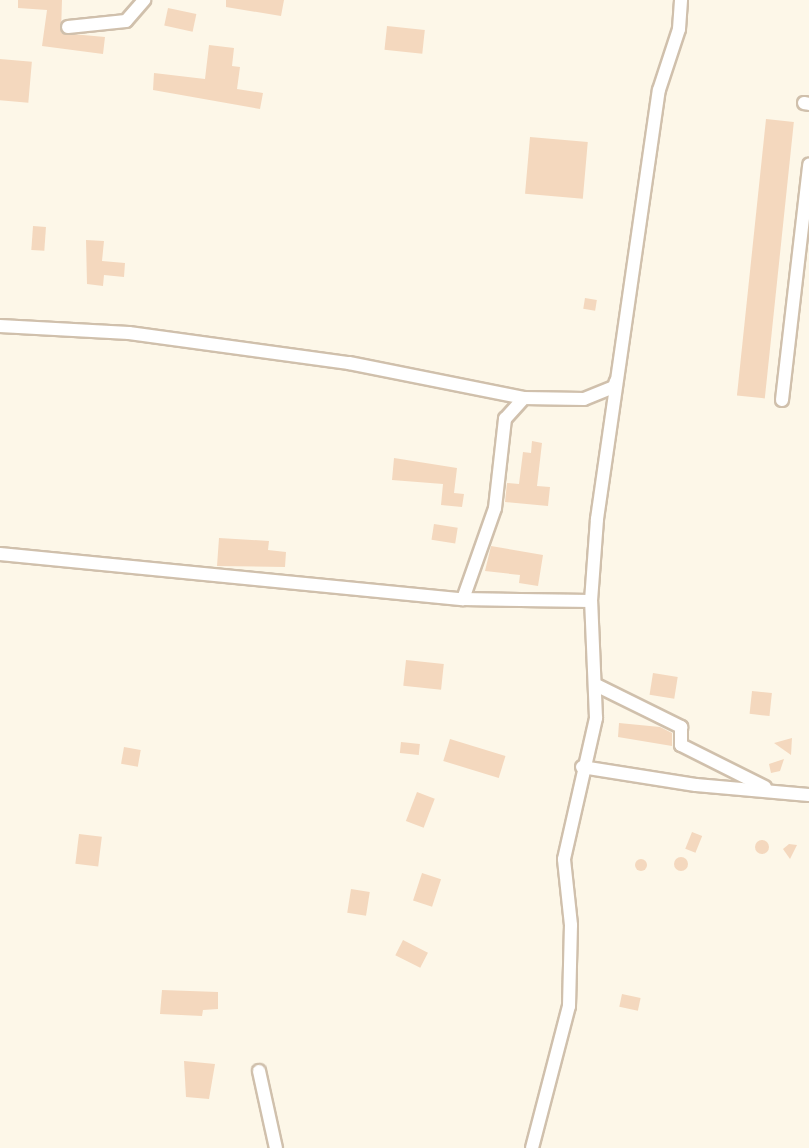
<!DOCTYPE html>
<style>
body{margin:0}
#map{position:relative;width:809px;height:1148px;overflow:hidden;background:#fdf7e8;font-family:Barlow,sans-serif}
div>[style]{position:absolute}
[style*='--x']{left:calc(var(--x)*1px);top:calc(var(--y)*1px);width:calc(var(--w)*1px);rotate:calc(var(--a)*1deg)}
.building>*{inset:0;background:#f4d8be;transform-origin:0 0}
.round{border-radius:50%}
.roads{filter:drop-shadow(2px 0 #d0c0ac) drop-shadow(-2px 0 #d0c0ac) drop-shadow(0 2px #d0c0ac) drop-shadow(0 -2px #d0c0ac)}
.minor>*{height:12px;margin:-6px;padding:0 6px;transform-origin:6px;border-radius:6px;background:#fff}
span{translate:-50% -50%;white-space:nowrap;text-align:center;line-height:1.15;-webkit-text-stroke:8px #fffaef;paint-order:stroke}
</style>
<div id="map">
<div class="building">
<div style="clip-path:polygon(18px 0,62px 0,61px 33px,105px 37px,103px 54px,42px 46px,47px 10px,18px 8px)"></div>
<div style="clip-path:polygon(226px 0,284px 0,281px 16px,226px 7px)"></div>
<div style="left:168px;top:8px;width:29px;height:18px;rotate:12deg"></div>
<div style="left:387px;top:26px;width:38px;height:24px;rotate:6deg"></div>
<div style="clip-path:polygon(209px 45px,234px 48px,232px 66px,240px 67px,237px 89px,263px 93px,260px 109px,153px 90px,154px 73px,205px 79px)"></div>
<div style="left:0;top:59px;width:32px;height:41px;rotate:5deg"></div>
<div style="left:766px;top:119px;width:28px;height:278px;rotate:6deg"></div>
<div style="left:530px;top:137px;width:58px;height:57px;rotate:5deg"></div>
<div style="left:33px;top:226px;width:13px;height:24px;rotate:4deg"></div>
<div style="clip-path:polygon(86px 240px,104px 241px,102px 261px,125px 263px,124px 277px,104px 275px,103px 286px,87px 284px)"></div>
<div style="left:585px;top:298px;width:12px;height:11px;rotate:9deg"></div>
<div style="clip-path:polygon(532px 441px,542px 443px,537px 486px,550px 487px,548px 506px,505px 502px,507px 483px,519px 484px,523px 452px,531px 453px)"></div>
<div style="clip-path:polygon(394px 458px,457px 468px,454px 493px,464px 494px,462px 507px,441px 505px,443px 484px,392px 480px)"></div>
<div style="left:434px;top:524px;width:24px;height:16px;rotate:9deg"></div>
<div style="clip-path:polygon(219px 538px,269px 541px,268px 550px,286px 552px,285px 567px,217px 566px)"></div>
<div style="clip-path:polygon(491px 546px,543px 555px,538px 586px,519px 583px,520px 575px,485px 571px)"></div>
<div style="left:406px;top:660px;width:38px;height:26px;rotate:6deg"></div>
<div style="left:653px;top:673px;width:25px;height:22px;rotate:9deg"></div>
<div style="left:752px;top:691px;width:20px;height:23px;rotate:6deg"></div>
<div style="clip-path:polygon(619px 723px,660px 727px,672px 733px,672px 746px,618px 737px)"></div>
<div style="clip-path:polygon(792px 738px,791px 755px,774px 743px)"></div>
<div style="left:450px;top:739px;width:58px;height:23px;rotate:17deg"></div>
<div style="left:401px;top:742px;width:19px;height:11px;rotate:6deg"></div>
<div style="left:124px;top:747px;width:17px;height:17px;rotate:10deg"></div>
<div style="clip-path:polygon(784px 759px,780px 771px,771px 773px,769px 764px)"></div>
<div style="left:417px;top:792px;width:19px;height:31px;rotate:21deg"></div>
<div style="left:692px;top:832px;width:11px;height:18px;rotate:22deg"></div>
<div style="left:79px;top:834px;width:23px;height:30px;rotate:7deg"></div>
<div class="round" style="left:755px;top:840px;width:14px;height:14px"></div>
<div style="clip-path:polygon(789px 844px,797px 845px,790px 859px,783px 849px)"></div>
<div class="round" style="left:674px;top:857px;width:14px;height:14px"></div>
<div class="round" style="left:635px;top:859px;width:12px;height:12px"></div>
<div style="left:422px;top:873px;width:20px;height:29px;rotate:18deg"></div>
<div style="left:351px;top:889px;width:19px;height:24px;rotate:9deg"></div>
<div style="left:403px;top:940px;width:28px;height:17px;rotate:27deg"></div>
<div style="clip-path:polygon(162px 990px,218px 992px,218px 1009px,203px 1010px,202px 1016px,160px 1014px)"></div>
<div style="left:622px;top:994px;width:19px;height:13px;rotate:12deg"></div>
<div style="clip-path:polygon(184px 1061px,215px 1064px,209px 1099px,186px 1097px)"></div>
</div>
<div class="roads">
<div class="minor">
<div style="--x:68;--y:27;--w:58;--a:-5.9"></div>
<div style="--x:126;--y:21;--w:28;--a:-49"></div>
<div style="--x:804;--y:103;--w:5;--a:11"></div>
<div style="--x:0;--y:326;--w:129;--a:3.1"></div>
<div style="--x:129;--y:333;--w:222;--a:7.8"></div>
<div style="--x:349;--y:363;--w:178;--a:11.3"></div>
<div style="--x:524;--y:398;--w:60;--a:1"></div>
<div style="--x:584;--y:399;--w:32;--a:-22"></div>
<div style="--x:614;--y:387;--w:6;--a:-72"></div>
<div style="--x:782;--y:400;--w:237;--a:-83.4"></div>
<div style="--x:0;--y:554;--w:465;--a:5.6"></div>
<div style="--x:463;--y:599;--w:128;--a:0.9"></div>
<div style="--x:463;--y:599;--w:96;--a:-70.6"></div>
<div style="--x:495;--y:508;--w:90;--a:-83.6"></div>
<div style="--x:505;--y:419;--w:28;--a:-48"></div>
<div style="--x:598;--y:686;--w:93;--a:26.3"></div>
<div style="--x:681;--y:727;--w:18;--a:90"></div>
<div style="--x:681;--y:745;--w:94;--a:26.6"></div>
<div style="--x:582;--y:767;--w:115;--a:9"></div>
<div style="--x:696;--y:785;--w:113;--a:5.1"></div>
<div style="--x:259;--y:1071;--w:79;--a:77.6"></div>
<div style="--x:532;--y:1148;--w:147;--a:-75.4"></div>
<div style="--x:569;--y:1006;--w:81;--a:-88.6"></div>
<div style="--x:571;--y:925;--w:66;--a:-96.1"></div>
<div style="--x:564;--y:859;--w:145;--a:-77.2"></div>
<div style="--x:596;--y:718;--w:117;--a:-92.4"></div>
<div style="--x:591;--y:601;--w:82;--a:-85.8"></div>
<div style="--x:597;--y:519;--w:433;--a:-81.8"></div>
<div style="--x:659;--y:90;--w:64;--a:-71.8"></div>
<div style="--x:679;--y:29;--w:29;--a:-86"></div>
</div>
</div>
</div>
